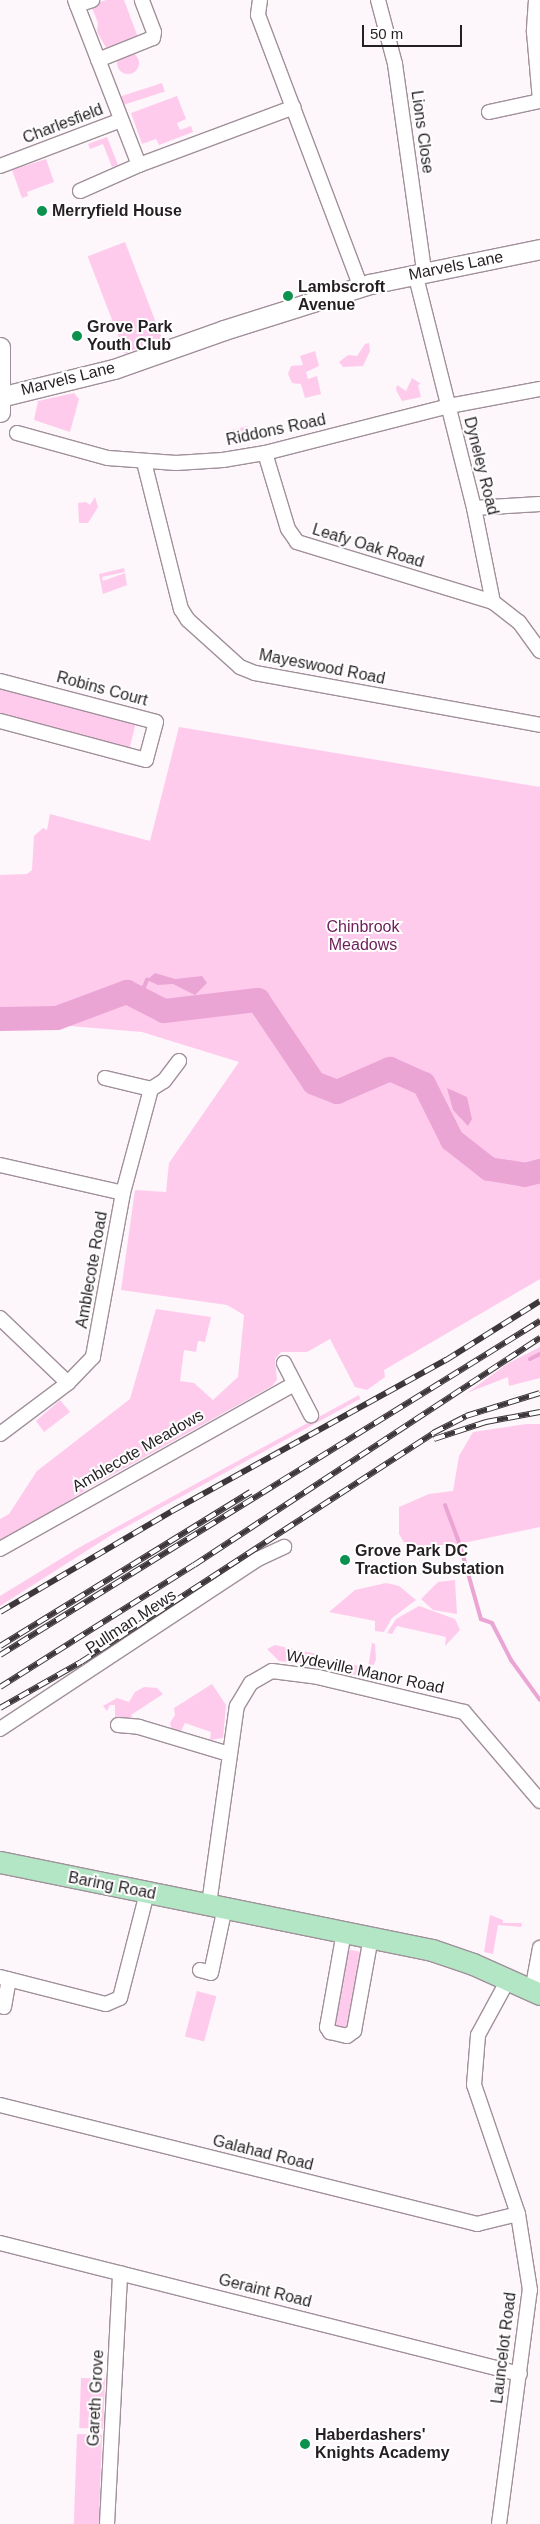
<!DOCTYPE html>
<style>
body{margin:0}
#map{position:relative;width:540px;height:2524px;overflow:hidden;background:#fdf6fa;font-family:Helvetica,sans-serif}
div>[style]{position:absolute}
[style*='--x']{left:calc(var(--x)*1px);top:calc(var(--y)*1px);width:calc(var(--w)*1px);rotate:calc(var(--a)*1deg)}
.green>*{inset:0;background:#ffcbed;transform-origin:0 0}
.round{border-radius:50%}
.water>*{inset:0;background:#eba5d5}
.stream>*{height:4px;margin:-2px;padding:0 2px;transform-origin:2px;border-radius:2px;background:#eba5d5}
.river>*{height:24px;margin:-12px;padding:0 12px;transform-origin:12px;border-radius:12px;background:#eba5d5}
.roads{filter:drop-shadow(1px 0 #a0909a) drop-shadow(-1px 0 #a0909a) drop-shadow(0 1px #a0909a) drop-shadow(0 -1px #a0909a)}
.street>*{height:14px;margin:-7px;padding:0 7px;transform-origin:7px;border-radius:7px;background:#fff}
.secondary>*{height:19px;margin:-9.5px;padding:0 9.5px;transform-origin:9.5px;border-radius:9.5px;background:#fff}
.primary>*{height:21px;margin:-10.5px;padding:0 10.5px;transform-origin:10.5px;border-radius:10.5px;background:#b3e6c4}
.rail>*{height:5.5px;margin-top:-2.75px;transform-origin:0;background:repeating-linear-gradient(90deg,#fff 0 11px,#3d373b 0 22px);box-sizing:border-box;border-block:1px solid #3d373b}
.dots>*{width:14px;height:14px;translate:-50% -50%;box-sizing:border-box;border:2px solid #fff;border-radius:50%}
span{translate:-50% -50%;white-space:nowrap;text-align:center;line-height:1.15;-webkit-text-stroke:4px #fff;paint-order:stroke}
.street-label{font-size:16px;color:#251f23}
.poi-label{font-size:16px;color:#251f23;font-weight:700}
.left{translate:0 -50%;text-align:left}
.park-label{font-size:16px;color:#6f205b}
.scale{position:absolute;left:362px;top:25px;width:100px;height:22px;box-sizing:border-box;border:2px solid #251f23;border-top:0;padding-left:6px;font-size:15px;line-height:18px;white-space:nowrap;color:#251f23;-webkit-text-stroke:4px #fff;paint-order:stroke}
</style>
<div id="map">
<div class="green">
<div style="clip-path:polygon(106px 0,124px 0,139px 40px,108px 51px,97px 32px,98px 23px,91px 5px)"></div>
<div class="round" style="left:117px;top:52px;width:22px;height:22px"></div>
<div style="left:162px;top:83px;width:9px;height:43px;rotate:72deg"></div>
<div style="clip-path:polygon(177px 96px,186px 119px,177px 123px,180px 130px,191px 126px,193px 132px,159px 145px,156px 139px,142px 144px,131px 113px)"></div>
<div style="clip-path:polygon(107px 137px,118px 165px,112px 167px,103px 144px,90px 149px,88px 144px)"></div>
<div style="clip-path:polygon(46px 159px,54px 182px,27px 192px,28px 196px,22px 198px,12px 170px)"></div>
<div style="left:125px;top:242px;width:104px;height:40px;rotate:69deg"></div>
<div style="clip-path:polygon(369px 343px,370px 351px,363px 366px,343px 367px,339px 362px,348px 355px,357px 356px,365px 344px)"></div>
<div style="clip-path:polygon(315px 351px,319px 366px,306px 372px,308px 379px,317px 376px,321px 394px,305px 398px,301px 384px,292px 383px,288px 374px,291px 366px,303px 365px,300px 356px)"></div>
<div style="clip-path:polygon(412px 378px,421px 384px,418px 385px,421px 397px,402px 401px,396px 390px,397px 385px,406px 391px)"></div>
<div style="clip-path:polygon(74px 393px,79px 399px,70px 432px,34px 420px,38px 401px)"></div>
<div style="left:248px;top:426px;width:13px;height:20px;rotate:77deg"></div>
<div style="clip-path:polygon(95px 497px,98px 507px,88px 523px,79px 523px,78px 503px,86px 502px,90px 505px)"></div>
<div style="clip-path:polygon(124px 568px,125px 572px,102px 577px,103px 581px,125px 573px,127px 585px,103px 594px,99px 574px)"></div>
<div style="left:0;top:685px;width:141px;height:31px;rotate:14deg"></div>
<div style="clip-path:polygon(179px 727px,540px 787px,540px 1279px,384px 1370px,385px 1377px,367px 1390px,355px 1387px,330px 1339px,307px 1352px,281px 1352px,275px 1359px,277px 1380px,272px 1386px,89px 1488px,0 1543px,0 1519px,9px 1514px,37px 1471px,130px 1399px,156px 1309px,211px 1317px,205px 1342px,198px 1341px,196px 1352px,184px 1350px,180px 1381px,194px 1383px,213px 1400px,238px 1377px,244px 1315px,227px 1305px,121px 1290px,135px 1190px,166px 1192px,169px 1163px,239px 1062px,142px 1032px,9px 1021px,0 1015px,0 875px,27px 874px,32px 870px,34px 836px,43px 828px,47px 830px,50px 814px,150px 841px)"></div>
<div style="clip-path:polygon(540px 1347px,540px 1378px,509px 1386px,508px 1377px,467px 1393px,507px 1364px)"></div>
<div style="clip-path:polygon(359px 1395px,360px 1399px,113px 1534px,0 1606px,0 1596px,80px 1547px)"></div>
<div style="clip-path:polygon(60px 1400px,70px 1412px,44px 1432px,36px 1421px)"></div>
<div style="clip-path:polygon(526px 1424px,540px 1424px,540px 1527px,411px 1554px,399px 1534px,399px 1507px,429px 1494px,453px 1491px,459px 1456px,473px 1432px)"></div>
<div style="clip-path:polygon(455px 1580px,457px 1614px,433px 1610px,421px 1599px,438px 1582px)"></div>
<div style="clip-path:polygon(386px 1583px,399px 1586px,416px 1600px,392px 1618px,384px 1632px,375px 1631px,375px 1621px,329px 1612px,355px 1590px)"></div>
<div style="clip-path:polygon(419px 1606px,455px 1619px,460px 1630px,445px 1646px,446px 1637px,397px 1626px,392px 1634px,387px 1633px,396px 1619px)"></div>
<div style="clip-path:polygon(372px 1643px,375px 1644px,376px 1660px,367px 1677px,332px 1671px,324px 1662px,324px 1658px,368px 1668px)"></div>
<div style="clip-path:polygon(275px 1645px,317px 1654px,318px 1660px,305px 1664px,279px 1661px,267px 1649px)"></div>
<div style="clip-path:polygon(212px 1684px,226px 1705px,223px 1738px,210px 1740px,211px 1732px,185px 1723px,181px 1731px,172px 1731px,170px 1723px,175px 1715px,174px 1708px)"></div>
<div style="clip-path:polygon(144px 1687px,157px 1688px,163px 1694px,131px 1715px,136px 1723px,115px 1720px,115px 1705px,110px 1705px,107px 1711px,103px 1706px,117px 1698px,129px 1702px,135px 1692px)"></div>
<div style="clip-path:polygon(490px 1915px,503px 1920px,503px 1923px,522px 1923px,521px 1927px,498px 1925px,493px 1954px,484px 1952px)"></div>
<div style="left:346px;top:1949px;width:16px;height:80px;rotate:11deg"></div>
<div style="left:197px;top:1991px;width:20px;height:47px;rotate:15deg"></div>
<div style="left:81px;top:2378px;width:24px;height:50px;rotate:2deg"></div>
<div style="left:77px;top:2434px;width:25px;height:90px;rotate:2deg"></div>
</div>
<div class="water">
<div style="clip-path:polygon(155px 973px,175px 979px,202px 976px,207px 983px,195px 995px,173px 984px,158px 985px,147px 980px)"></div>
<div style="clip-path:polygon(447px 1088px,467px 1097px,472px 1119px,468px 1126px,453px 1110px)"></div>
</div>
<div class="stream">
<div style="--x:130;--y:993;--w:15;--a:-23"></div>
<div style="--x:144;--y:987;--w:8;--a:-67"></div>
<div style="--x:530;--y:1359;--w:11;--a:-27"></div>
<div style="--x:445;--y:1505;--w:43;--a:69.4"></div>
<div style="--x:460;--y:1545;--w:77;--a:74.2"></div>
<div style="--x:481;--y:1619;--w:12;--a:20"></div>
<div style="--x:492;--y:1623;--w:42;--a:62.8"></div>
<div style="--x:511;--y:1660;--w:49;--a:54.1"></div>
</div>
<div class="river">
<div style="--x:0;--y:1019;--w:57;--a:-1"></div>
<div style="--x:57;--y:1018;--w:75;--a:-20.4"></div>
<div style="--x:127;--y:992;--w:42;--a:27.2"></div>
<div style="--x:164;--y:1011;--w:95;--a:-6.7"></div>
<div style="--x:258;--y:1000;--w:100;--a:56"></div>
<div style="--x:314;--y:1083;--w:25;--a:21"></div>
<div style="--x:337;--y:1092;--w:58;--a:-23.5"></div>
<div style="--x:390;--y:1069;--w:37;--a:24"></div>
<div style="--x:424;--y:1084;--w:63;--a:63.4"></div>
<div style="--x:452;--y:1140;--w:47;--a:38.1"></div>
<div style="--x:489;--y:1169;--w:36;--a:9"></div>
<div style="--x:525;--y:1175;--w:16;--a:-15"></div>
</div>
<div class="roads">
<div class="street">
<div style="--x:75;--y:0;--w:177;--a:68.8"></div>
<div style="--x:139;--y:165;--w:165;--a:-20.5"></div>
<div style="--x:260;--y:0;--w:15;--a:98"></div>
<div style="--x:258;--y:15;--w:291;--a:69.3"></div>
<div style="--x:378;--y:0;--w:66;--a:75.1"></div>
<div style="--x:395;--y:64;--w:209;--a:82"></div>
<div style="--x:536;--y:0;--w:32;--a:94"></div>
<div style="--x:534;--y:32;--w:69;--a:85"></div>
<div style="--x:77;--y:5;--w:16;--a:-18"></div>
<div style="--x:98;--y:60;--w:59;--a:-21.8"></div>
<div style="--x:153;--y:38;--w:6;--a:-81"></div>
<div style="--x:154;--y:32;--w:34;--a:-111"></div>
<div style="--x:489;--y:112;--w:52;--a:-12.2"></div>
<div style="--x:0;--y:166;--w:129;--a:-20.8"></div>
<div style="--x:80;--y:191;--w:64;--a:-23.8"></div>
<div style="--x:415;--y:273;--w:242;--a:75.9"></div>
<div style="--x:474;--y:508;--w:96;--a:78.6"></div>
<div style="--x:493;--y:602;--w:33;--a:38"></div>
<div style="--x:519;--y:622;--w:36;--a:54"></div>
<div style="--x:17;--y:433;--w:94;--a:15.4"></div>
<div style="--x:108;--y:458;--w:68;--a:4.2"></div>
<div style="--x:176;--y:463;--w:47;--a:-3.7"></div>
<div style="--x:223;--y:460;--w:43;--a:-9.5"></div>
<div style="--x:265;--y:453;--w:190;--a:-14.3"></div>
<div style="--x:449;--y:406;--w:93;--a:-10.6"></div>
<div style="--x:265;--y:453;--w:79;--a:73.2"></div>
<div style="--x:288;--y:529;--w:16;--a:55"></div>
<div style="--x:297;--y:542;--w:205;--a:17"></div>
<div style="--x:144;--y:462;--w:152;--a:75.9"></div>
<div style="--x:181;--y:609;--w:13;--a:58"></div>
<div style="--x:188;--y:620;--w:70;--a:42.1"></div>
<div style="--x:240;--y:667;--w:16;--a:22"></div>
<div style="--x:255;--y:673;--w:290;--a:10.3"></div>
<div style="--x:474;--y:508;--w:66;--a:-3.5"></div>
<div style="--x:0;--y:681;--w:161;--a:14.7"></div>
<div style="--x:156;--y:722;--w:39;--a:105"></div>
<div style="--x:146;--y:760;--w:151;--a:-165"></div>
<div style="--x:105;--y:1078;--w:47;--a:13.4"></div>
<div style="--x:151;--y:1089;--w:108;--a:105.1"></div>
<div style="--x:151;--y:1089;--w:15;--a:-32"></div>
<div style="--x:164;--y:1081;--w:25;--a:-53"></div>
<div style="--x:0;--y:1165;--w:126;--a:12.8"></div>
<div style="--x:123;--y:1193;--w:167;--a:100.4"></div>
<div style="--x:93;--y:1357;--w:36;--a:134"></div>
<div style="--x:68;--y:1383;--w:85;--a:143.1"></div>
<div style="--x:0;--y:1318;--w:94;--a:43.7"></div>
<div style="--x:284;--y:1363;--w:59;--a:62.6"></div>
<div style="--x:0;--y:1549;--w:337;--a:-29.3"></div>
<div style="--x:118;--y:1725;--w:21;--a:5"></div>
<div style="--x:139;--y:1727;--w:94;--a:16.7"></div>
<div style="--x:0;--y:1729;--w:309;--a:-33.4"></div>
<div style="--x:258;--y:1559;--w:29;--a:-25"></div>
<div style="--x:209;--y:1904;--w:200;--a:-82"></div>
<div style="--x:237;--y:1706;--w:27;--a:-59"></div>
<div style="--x:251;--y:1683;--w:24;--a:-30"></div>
<div style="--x:272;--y:1671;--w:46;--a:7.4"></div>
<div style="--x:318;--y:1677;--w:150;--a:13.5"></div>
<div style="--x:464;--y:1712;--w:117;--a:49.5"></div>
<div style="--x:344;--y:1932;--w:97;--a:100.1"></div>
<div style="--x:327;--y:2027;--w:6;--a:59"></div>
<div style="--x:330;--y:2032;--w:17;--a:13"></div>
<div style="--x:347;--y:2036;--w:9;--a:-36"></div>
<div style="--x:354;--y:2031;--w:96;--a:-79.7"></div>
<div style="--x:200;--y:1970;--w:11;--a:15"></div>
<div style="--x:211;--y:1973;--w:67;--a:-78"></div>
<div style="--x:0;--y:1977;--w:109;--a:14.3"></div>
<div style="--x:106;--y:2004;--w:15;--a:-23"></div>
<div style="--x:120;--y:1998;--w:108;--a:-75.6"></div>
<div style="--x:532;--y:1991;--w:44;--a:-79.5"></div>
<div style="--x:4;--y:2007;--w:28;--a:-80"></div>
<div style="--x:0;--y:2105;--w:492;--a:14"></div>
<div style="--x:477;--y:2224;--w:42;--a:-13.7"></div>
<div style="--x:0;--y:2243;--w:536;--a:14.14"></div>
<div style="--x:107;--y:2524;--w:251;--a:-87"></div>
<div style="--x:499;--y:2524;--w:236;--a:-82.5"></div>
<div style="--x:530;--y:2290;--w:77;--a:-99"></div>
<div style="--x:518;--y:2214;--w:136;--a:-108.8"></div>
<div style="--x:474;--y:2085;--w:50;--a:-85.4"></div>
<div style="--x:478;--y:2035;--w:63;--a:-61.4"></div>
</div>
<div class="secondary">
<div style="--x:0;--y:347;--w:65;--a:90"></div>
<div style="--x:0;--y:397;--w:117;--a:-13.8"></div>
<div style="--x:114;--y:369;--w:117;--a:-19.5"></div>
<div style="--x:224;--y:330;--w:153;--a:-17.5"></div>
<div style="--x:370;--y:284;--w:174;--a:-11.6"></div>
</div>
<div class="primary">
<div style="--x:0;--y:1862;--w:441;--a:11.5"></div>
<div style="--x:432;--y:1950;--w:43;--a:18.9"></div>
<div style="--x:473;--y:1964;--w:73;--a:24.1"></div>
</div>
</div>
<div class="rail">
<div style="--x:434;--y:1439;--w:55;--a:-18.1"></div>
<div style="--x:486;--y:1422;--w:55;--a:-10.5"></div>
<div style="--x:0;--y:1612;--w:202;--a:-30.4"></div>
<div style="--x:174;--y:1510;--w:311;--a:-28.9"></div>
<div style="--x:446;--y:1360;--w:111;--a:-32.1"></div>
<div style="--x:0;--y:1646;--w:294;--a:-31.6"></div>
<div style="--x:0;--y:1655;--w:635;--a:-31.74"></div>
<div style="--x:0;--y:1687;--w:229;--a:-32.2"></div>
<div style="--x:194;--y:1565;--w:414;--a:-33.3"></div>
<div style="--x:0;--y:1708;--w:93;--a:-29.6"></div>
<div style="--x:81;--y:1662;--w:420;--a:-33"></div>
<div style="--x:433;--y:1433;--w:37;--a:-27"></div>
<div style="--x:466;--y:1416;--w:77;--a:-17.3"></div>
</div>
<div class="dots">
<div style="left:42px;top:211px;background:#0d914f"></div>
<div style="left:288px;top:296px;background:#0d914f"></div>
<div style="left:77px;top:336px;background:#0d914f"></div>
<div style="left:345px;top:1560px;background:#0d914f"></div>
<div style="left:305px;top:2444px;background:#0d914f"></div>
</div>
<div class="street-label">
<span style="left:63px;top:124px;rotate:-21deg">Charlesfield</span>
<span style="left:422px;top:132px;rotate:82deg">Lions Close</span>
<span style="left:456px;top:266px;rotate:-11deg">Marvels Lane</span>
<span style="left:68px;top:379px;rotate:-14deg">Marvels Lane</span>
<span style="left:276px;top:430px;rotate:-12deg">Riddons Road</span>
<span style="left:481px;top:466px;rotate:76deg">Dyneley Road</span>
<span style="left:368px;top:546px;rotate:17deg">Leafy Oak Road</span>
<span style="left:322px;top:667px;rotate:11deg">Mayeswood Road</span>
<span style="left:102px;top:689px;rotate:15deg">Robins Court</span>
<span style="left:92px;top:1270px;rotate:-80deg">Amblecote Road</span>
<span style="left:138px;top:1451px;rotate:-30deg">Amblecote Meadows</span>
<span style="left:131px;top:1622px;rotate:-33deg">Pullman Mews</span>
<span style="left:365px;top:1672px;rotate:12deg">Wydeville Manor Road</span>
<span style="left:112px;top:1886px;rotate:11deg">Baring Road</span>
<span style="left:263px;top:2153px;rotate:14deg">Galahad Road</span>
<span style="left:265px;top:2291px;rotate:14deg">Geraint Road</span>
<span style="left:504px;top:2348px;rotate:-83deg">Launcelot Road</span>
<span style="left:96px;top:2398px;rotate:-87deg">Gareth Grove</span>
</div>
<div class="poi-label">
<span class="left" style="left:52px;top:211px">Merryfield House</span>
<span class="left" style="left:298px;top:296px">Lambscroft<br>Avenue</span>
<span class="left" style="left:87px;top:336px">Grove Park<br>Youth Club</span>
<span class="left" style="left:355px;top:1560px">Grove Park DC<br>Traction Substation</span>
<span class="left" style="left:315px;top:2444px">Haberdashers'<br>Knights Academy</span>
</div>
<div class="park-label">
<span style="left:363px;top:936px">Chinbrook<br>Meadows</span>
</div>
<div class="scale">50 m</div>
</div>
